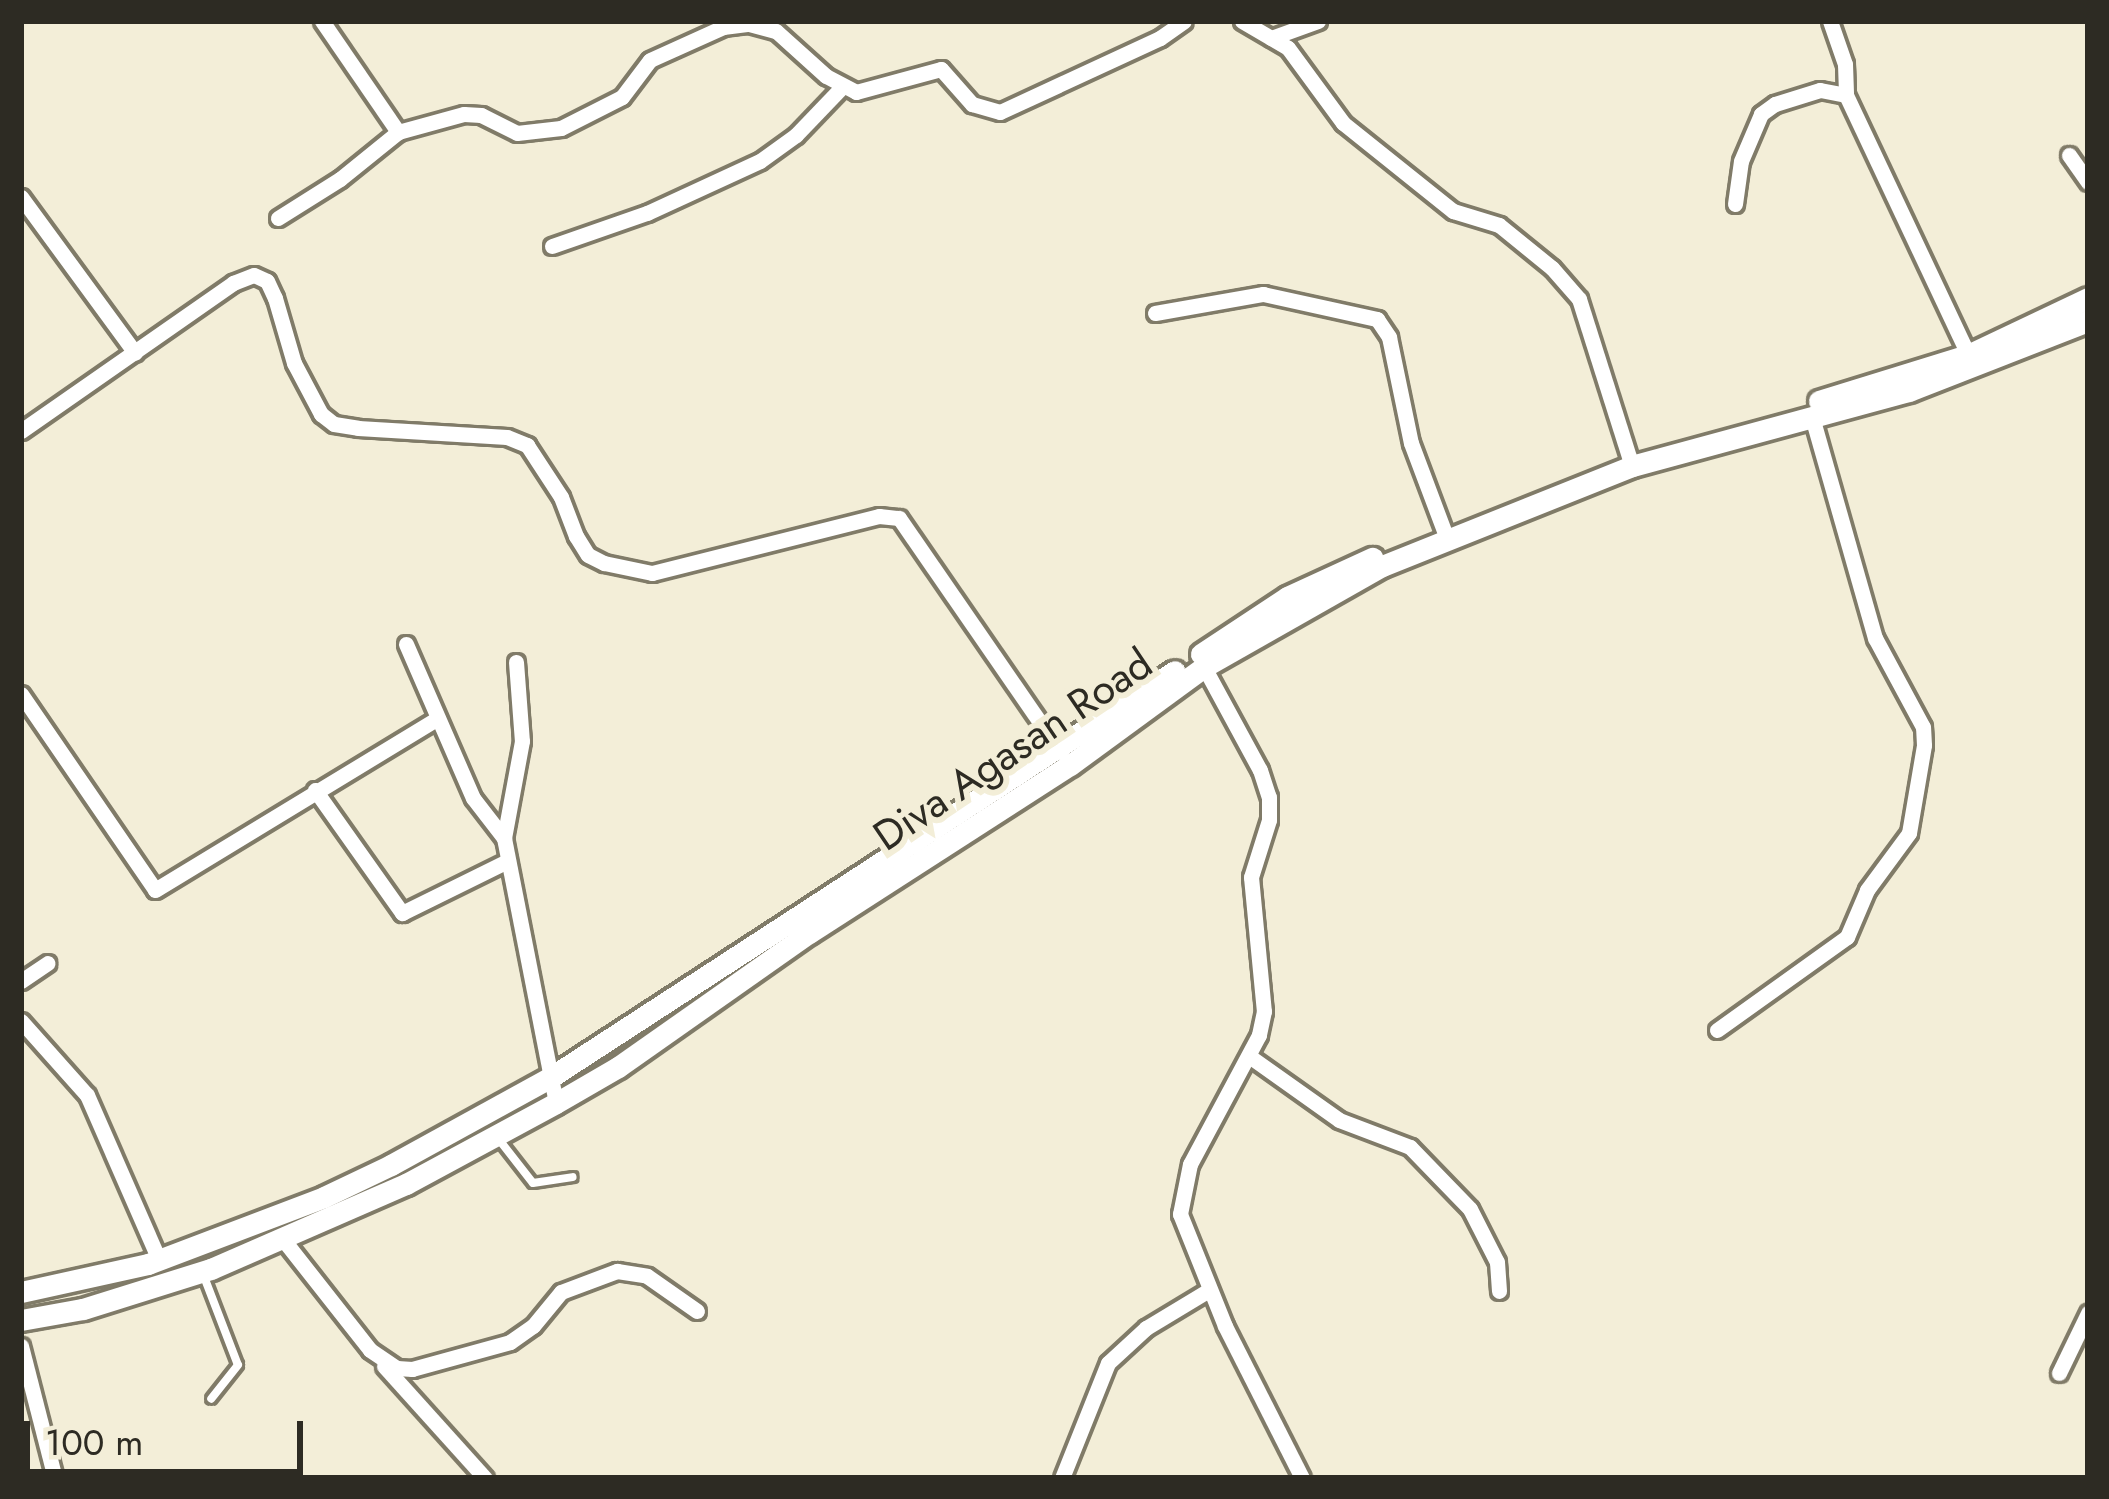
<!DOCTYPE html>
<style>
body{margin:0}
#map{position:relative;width:2109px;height:1499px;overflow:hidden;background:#f3eed8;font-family:Jost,sans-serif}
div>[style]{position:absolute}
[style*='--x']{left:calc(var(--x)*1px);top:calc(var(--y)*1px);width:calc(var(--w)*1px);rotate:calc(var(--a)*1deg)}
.roads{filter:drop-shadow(3px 0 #807b68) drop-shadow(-3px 0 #807b68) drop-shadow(0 3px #807b68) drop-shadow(0 -3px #807b68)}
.lane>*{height:8px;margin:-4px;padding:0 4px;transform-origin:4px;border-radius:4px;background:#fff}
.street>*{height:15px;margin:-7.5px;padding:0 7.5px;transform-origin:7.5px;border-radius:7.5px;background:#fff}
.secondary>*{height:21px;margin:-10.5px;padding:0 10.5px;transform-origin:10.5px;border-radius:10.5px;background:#fff}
span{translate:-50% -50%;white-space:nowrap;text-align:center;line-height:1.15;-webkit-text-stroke:12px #f3eed8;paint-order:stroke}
.street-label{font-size:42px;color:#2d2b23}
.frame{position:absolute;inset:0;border:24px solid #2d2b23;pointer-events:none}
.scale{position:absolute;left:24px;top:1421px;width:279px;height:54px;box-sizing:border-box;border:6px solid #2d2b23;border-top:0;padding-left:15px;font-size:36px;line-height:42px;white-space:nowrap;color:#2d2b23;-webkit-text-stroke:9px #f3eed8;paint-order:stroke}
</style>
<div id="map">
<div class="roads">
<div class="lane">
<div style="--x:497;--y:1137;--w:58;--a:52"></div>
<div style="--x:533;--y:1183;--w:40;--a:-8.5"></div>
<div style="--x:203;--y:1274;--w:97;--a:69"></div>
<div style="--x:238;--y:1365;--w:43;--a:128.5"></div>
</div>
<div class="street">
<div style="--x:322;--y:21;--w:135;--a:55.6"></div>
<div style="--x:1242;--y:21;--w:53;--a:30.4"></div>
<div style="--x:1288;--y:48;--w:93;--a:53.7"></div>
<div style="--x:1343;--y:123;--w:141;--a:38.7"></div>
<div style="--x:1453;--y:211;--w:48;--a:16.9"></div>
<div style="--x:1499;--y:225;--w:68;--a:39.1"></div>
<div style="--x:1552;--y:268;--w:41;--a:48.9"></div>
<div style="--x:1579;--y:299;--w:175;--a:72.4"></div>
<div style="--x:1830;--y:21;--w:46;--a:70.8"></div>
<div style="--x:1845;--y:64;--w:31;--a:88"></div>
<div style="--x:1846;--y:95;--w:292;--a:64.8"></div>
<div style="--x:1271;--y:38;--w:50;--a:-19.9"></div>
<div style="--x:2069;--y:155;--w:33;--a:55"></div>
<div style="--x:21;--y:197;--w:193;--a:53.8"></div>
<div style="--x:1735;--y:204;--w:43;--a:-82.1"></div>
<div style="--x:1741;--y:161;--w:51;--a:-66.9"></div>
<div style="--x:1761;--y:114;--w:17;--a:-36"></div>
<div style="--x:1775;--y:104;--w:47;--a:-17.3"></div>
<div style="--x:1820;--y:90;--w:26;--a:11"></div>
<div style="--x:278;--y:218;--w:73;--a:-32.2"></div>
<div style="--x:340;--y:179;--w:75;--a:-39"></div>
<div style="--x:398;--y:132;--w:68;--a:-15.3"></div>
<div style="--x:464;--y:114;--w:17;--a:3"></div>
<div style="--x:481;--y:115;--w:40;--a:26.6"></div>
<div style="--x:517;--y:133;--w:44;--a:-6.5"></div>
<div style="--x:561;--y:128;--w:68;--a:-26.9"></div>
<div style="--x:622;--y:97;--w:46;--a:-52.9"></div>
<div style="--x:650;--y:60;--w:80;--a:-24.3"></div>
<div style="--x:723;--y:27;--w:26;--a:-7"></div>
<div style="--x:749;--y:24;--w:28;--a:15"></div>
<div style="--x:776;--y:31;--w:67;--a:42"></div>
<div style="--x:826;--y:76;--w:34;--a:28"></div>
<div style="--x:856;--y:92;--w:88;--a:-15.1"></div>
<div style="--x:941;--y:69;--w:47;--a:48.5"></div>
<div style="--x:972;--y:104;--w:29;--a:16"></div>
<div style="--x:1000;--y:112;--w:176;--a:-24.8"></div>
<div style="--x:1160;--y:38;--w:29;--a:-35"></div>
<div style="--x:552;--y:246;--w:101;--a:-19.2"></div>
<div style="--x:647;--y:213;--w:124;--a:-24.7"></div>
<div style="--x:760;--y:161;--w:44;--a:-35.8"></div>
<div style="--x:796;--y:135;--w:65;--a:-46.2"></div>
<div style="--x:1155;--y:313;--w:110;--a:-10"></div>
<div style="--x:1263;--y:294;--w:117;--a:12.4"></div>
<div style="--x:1377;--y:319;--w:22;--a:56"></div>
<div style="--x:1389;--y:337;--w:108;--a:78.3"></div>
<div style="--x:1411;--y:443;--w:103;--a:69.4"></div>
<div style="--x:21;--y:431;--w:259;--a:-34.9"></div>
<div style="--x:233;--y:283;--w:22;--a:-21"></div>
<div style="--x:254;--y:275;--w:14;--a:25"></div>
<div style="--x:267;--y:281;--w:19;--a:65"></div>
<div style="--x:275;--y:298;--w:68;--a:73.7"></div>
<div style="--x:294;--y:363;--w:58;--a:62.1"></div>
<div style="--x:321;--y:414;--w:16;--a:38"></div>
<div style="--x:334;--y:424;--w:24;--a:9"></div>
<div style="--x:358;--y:428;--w:149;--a:3.5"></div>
<div style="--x:507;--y:437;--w:22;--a:22"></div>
<div style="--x:527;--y:445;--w:62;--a:56.8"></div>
<div style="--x:561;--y:497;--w:42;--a:69"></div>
<div style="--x:576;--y:536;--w:22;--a:58"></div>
<div style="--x:588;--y:555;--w:18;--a:27"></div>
<div style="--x:604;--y:563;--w:49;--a:11.8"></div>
<div style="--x:652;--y:573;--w:234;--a:-14.1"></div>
<div style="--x:879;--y:516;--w:20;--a:6"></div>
<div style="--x:899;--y:518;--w:285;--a:55.4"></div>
<div style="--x:406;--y:644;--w:168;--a:66.5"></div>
<div style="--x:473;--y:798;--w:51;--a:52.2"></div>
<div style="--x:516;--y:662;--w:79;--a:85.7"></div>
<div style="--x:522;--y:741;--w:99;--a:100.5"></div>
<div style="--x:504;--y:838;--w:270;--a:78.9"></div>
<div style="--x:1204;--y:667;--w:117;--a:61.5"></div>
<div style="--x:1260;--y:770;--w:28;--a:72"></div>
<div style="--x:1269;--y:797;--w:23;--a:90"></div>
<div style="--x:1269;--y:820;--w:60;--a:107.5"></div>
<div style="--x:1251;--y:877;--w:135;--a:84.5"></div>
<div style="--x:1264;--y:1011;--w:25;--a:102"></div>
<div style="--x:1259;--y:1035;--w:146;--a:118.1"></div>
<div style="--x:1190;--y:1164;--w:51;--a:101.3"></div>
<div style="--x:1180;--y:1214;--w:121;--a:68.1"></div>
<div style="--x:1225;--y:1326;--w:170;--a:63.1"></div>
<div style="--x:21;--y:694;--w:237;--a:55.6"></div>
<div style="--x:155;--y:890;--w:331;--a:-31.3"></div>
<div style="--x:315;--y:790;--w:151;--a:54.7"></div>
<div style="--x:402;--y:913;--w:117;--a:-26.3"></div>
<div style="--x:21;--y:981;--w:32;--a:-34"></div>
<div style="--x:21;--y:1021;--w:99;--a:48.3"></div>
<div style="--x:87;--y:1095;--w:180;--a:66.4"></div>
<div style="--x:1717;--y:1030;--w:160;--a:-35.6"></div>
<div style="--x:1847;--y:937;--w:51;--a:-66.9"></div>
<div style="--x:1867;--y:890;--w:71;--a:-53.6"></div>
<div style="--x:1909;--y:833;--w:89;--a:-80.3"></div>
<div style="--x:1924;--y:745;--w:18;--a:-93"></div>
<div style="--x:1923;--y:727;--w:101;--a:-118.3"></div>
<div style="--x:1875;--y:638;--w:230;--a:-105.9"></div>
<div style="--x:1249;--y:1056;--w:110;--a:35.4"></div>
<div style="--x:1339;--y:1120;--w:76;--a:20.8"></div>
<div style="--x:1410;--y:1147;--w:86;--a:45.9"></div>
<div style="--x:1470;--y:1209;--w:59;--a:63"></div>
<div style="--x:1497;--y:1262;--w:29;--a:86"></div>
<div style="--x:282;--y:1238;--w:142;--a:51.8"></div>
<div style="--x:370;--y:1350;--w:32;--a:34"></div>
<div style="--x:397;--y:1368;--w:15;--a:4"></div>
<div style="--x:412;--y:1369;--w:102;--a:-15.4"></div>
<div style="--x:510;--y:1342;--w:28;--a:-35"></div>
<div style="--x:533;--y:1326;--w:44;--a:-50.5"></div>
<div style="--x:561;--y:1292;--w:60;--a:-20.6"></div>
<div style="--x:617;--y:1271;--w:30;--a:9"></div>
<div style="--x:647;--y:1276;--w:61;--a:35"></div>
<div style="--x:21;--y:1346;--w:136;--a:75.6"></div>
<div style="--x:384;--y:1366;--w:151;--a:48"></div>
<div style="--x:2059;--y:1373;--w:67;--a:-64.2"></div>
<div style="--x:1062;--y:1478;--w:124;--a:-68.2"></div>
<div style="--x:1108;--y:1363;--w:52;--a:-42.6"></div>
<div style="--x:1146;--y:1328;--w:74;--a:-31.1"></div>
</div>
<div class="secondary">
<div style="--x:1819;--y:401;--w:156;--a:-17.2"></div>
<div style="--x:1968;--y:355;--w:133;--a:-25.4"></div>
<div style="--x:1201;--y:654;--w:103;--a:-33.5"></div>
<div style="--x:1287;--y:597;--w:94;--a:-24.6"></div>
<div style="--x:21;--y:1292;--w:130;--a:-12.4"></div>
<div style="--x:148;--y:1264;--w:188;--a:-20.8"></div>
<div style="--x:324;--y:1197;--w:74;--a:-25.5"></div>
<div style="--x:391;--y:1165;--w:183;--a:-28.8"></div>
<div style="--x:551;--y:1077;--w:744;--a:-33.05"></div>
<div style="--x:21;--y:1320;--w:63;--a:-10.1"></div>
<div style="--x:83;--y:1309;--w:134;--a:-17.4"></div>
<div style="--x:211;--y:1269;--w:213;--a:-23.6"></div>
<div style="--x:406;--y:1184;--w:170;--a:-28.4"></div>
<div style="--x:556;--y:1103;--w:72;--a:-30.1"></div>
<div style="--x:618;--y:1067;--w:233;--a:-35.1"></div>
<div style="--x:809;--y:933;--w:310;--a:-32.8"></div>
<div style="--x:1070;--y:765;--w:166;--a:-36.2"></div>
<div style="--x:1204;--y:667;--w:205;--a:-29.6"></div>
<div style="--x:1382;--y:566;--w:269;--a:-21.8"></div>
<div style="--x:1632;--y:466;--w:287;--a:-15.2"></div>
<div style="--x:1909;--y:391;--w:192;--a:-21.4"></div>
</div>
</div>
<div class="street-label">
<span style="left:1013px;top:750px;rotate:-34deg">Diva Agasan Road</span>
</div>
<div class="frame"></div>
<div class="scale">100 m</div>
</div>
